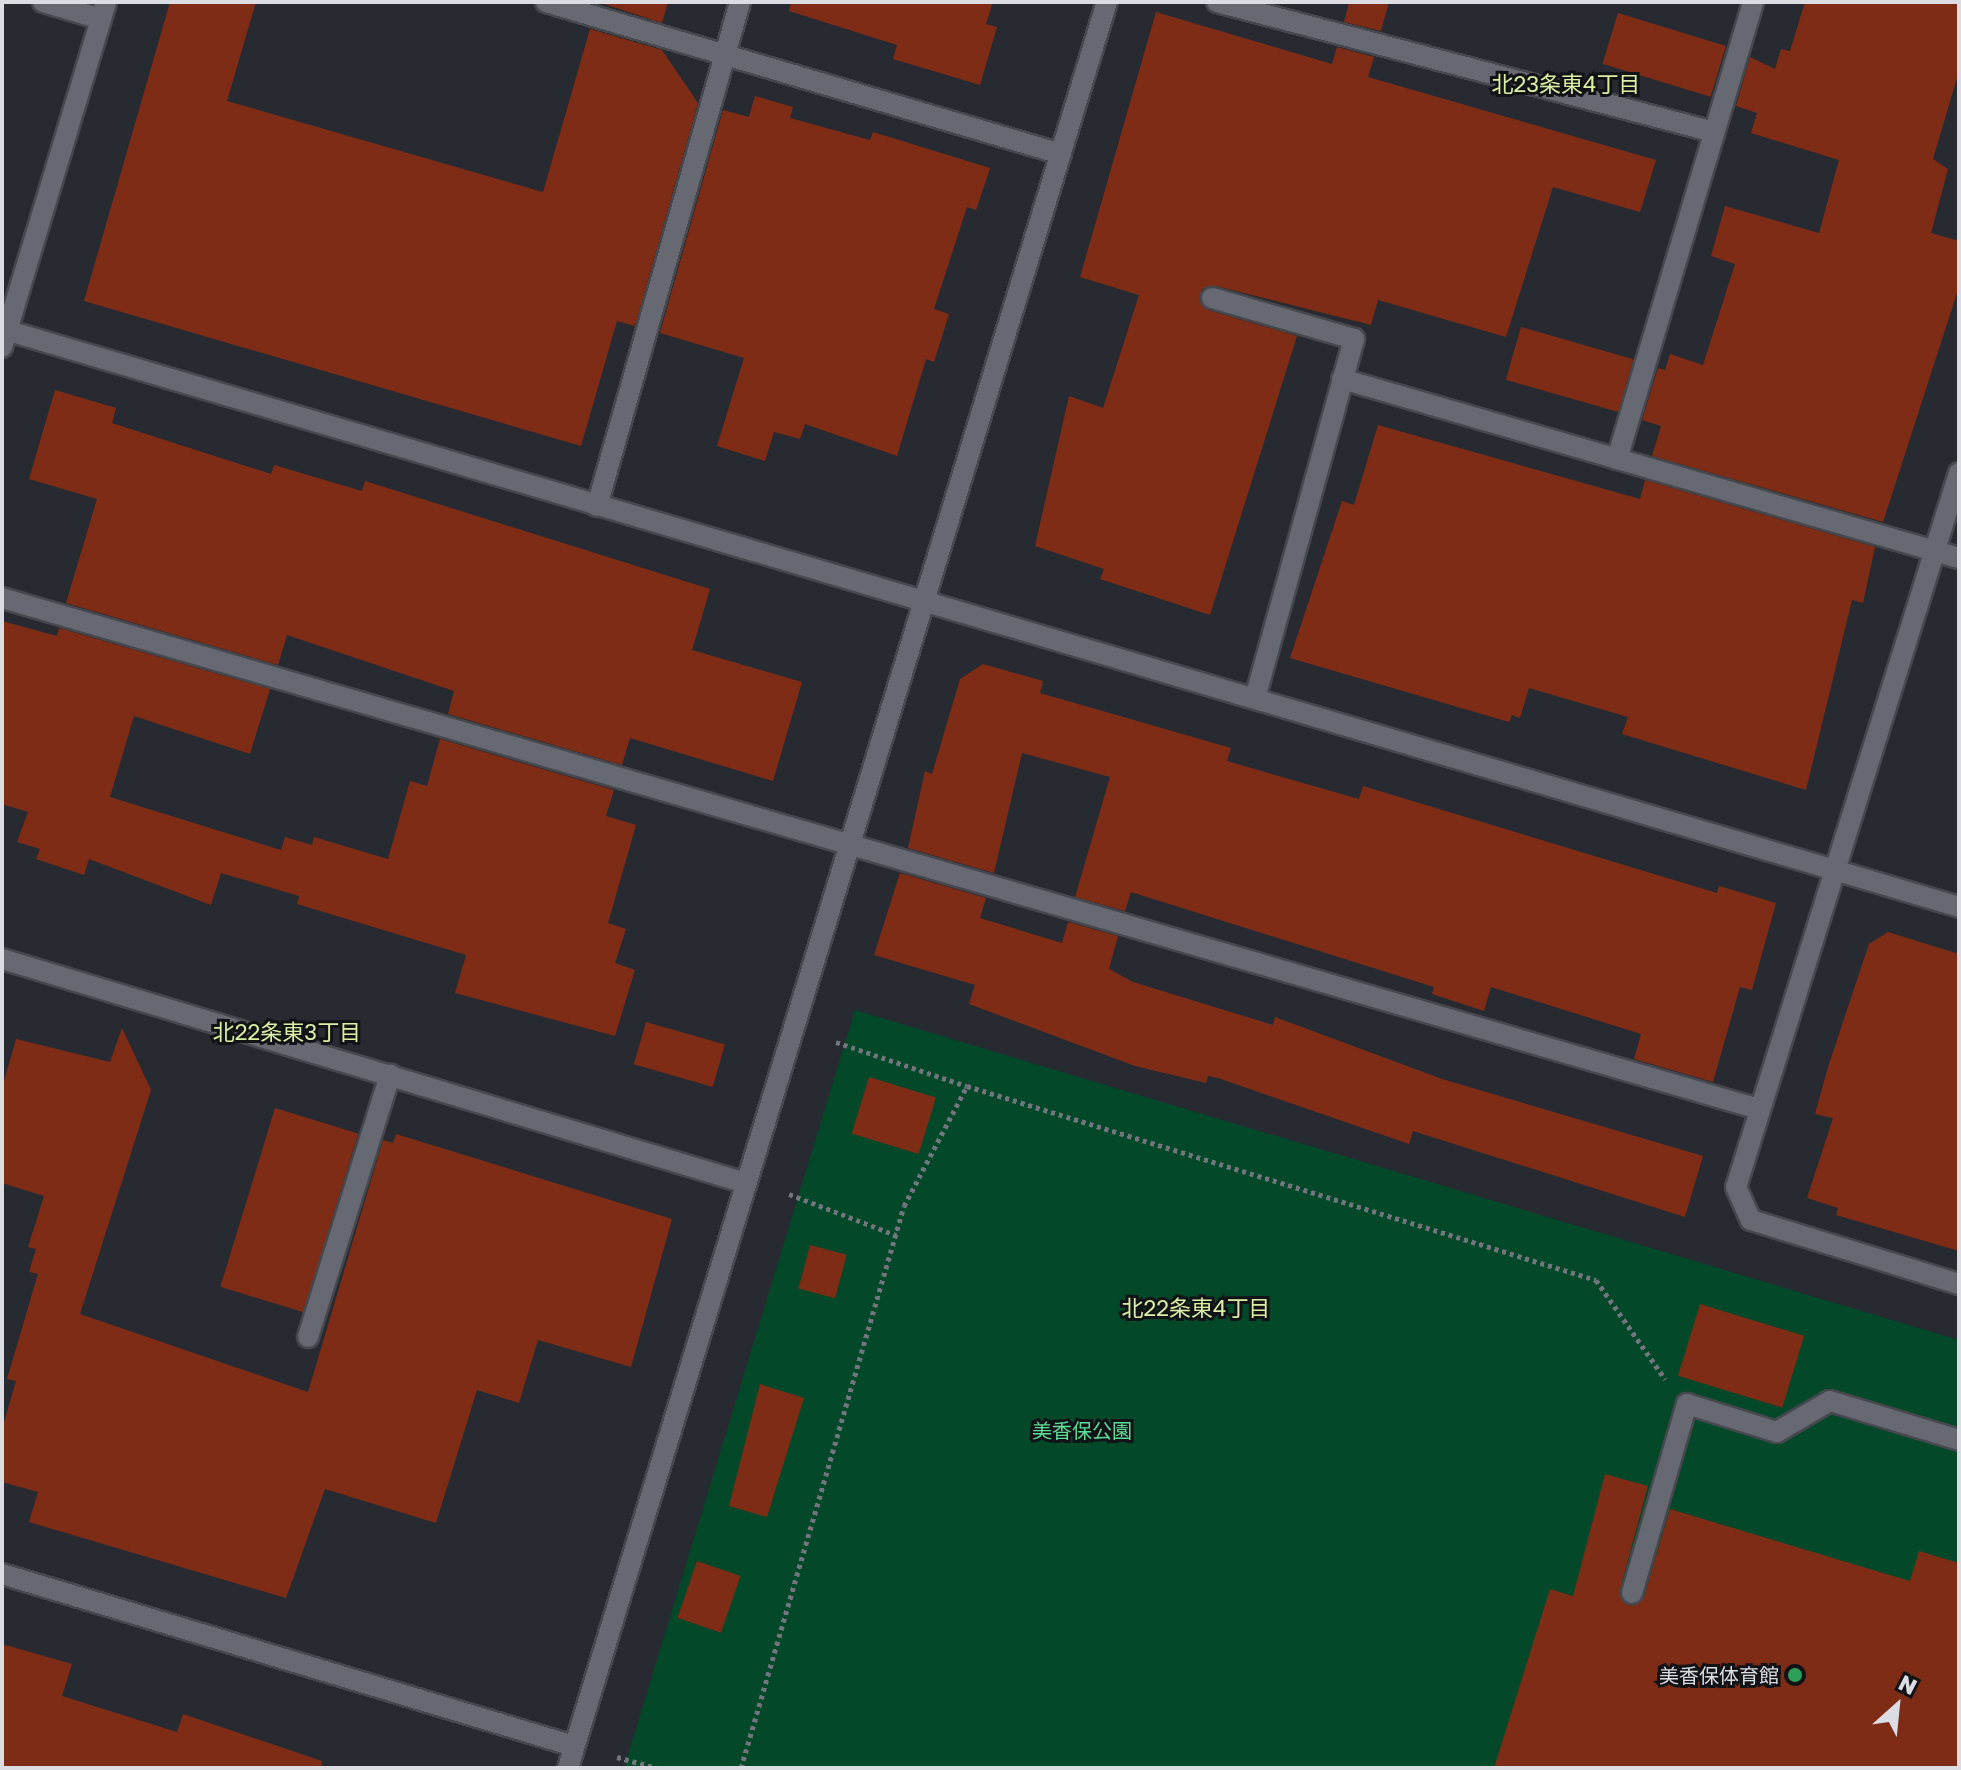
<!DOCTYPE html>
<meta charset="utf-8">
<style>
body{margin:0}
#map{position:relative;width:1961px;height:1770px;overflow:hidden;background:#282a32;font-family:"Golos Text","Noto Sans JP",sans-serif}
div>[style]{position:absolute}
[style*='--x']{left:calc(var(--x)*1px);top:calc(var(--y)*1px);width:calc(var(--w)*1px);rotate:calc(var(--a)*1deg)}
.green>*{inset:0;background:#024829}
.building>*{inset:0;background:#7f2c16;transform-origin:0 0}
.path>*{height:5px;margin-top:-2.5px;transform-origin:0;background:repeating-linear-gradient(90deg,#73757c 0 4px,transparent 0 8px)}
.roads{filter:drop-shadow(2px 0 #46484e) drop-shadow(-2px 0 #46484e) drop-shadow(0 2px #46484e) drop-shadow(0 -2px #46484e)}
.minor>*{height:20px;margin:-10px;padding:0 10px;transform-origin:10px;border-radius:10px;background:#666972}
.dots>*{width:22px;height:22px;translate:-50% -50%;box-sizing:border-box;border:4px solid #121316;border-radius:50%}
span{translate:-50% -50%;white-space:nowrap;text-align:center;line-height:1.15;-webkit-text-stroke:6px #121316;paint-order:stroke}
.park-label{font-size:20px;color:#5ddd98}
.poi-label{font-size:20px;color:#dbdde2}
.right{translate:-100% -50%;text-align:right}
.neighbourhood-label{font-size:22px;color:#d9efa4}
.frame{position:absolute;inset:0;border:4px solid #dbdde2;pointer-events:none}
.north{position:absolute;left:1857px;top:1666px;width:80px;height:80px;-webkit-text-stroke:6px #121316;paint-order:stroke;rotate:27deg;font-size:22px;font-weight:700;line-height:32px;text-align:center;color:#dbdde2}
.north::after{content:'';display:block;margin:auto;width:28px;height:36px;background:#dbdde2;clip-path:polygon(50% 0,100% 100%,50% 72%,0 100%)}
</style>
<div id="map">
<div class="green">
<div style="clip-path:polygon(855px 1010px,1959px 1340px,1959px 1768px,624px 1768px)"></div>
</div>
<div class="building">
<div style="clip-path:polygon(170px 2px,256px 2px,227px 101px,543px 192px,590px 29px,662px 50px,698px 103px,635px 326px,617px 321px,581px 446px,84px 301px)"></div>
<div style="clip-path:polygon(598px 2px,668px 2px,662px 23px)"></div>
<div style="clip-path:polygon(791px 2px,993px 2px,986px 24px,997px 27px,980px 85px,893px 59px,897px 45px,789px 11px)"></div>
<div style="clip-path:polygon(1349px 2px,1389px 2px,1381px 31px,1344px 22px)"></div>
<div style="clip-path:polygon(1805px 2px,1959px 2px,1959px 71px,1933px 159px,1948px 169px,1931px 233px,1959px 241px,1959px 287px,1883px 522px,1652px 456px,1661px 426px,1642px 420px,1658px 368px,1665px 370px,1670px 354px,1703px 365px,1735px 264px,1711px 256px,1725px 206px,1819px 233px,1839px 160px,1751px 133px,1757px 113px,1736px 106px,1750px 57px,1775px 69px,1781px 49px,1790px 51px)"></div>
<div style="clip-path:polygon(1156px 12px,1332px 64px,1337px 47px,1374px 57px,1368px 77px,1656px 160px,1640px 212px,1553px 187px,1506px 337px,1378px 300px,1371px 325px,1216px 286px,1202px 289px,1200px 302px,1208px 310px,1297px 336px,1210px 615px,1100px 579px,1104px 569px,1035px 546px,1069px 396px,1103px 408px,1139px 295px,1080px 277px)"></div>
<div style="left:1618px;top:13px;width:113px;height:53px;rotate:17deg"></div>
<div style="clip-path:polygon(755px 96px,793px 107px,790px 118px,870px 140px,873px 132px,990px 168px,976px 210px,967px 207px,934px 309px,949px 314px,934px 362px,926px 359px,897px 456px,805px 424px,800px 439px,774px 432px,765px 461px,717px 446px,744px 358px,660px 333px,723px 110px,749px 117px)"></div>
<div style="left:1521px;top:327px;width:117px;height:55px;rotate:16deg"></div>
<div style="clip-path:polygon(55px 390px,116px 408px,112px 423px,271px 474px,274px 465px,362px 491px,365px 481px,710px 589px,692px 650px,802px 682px,773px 781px,630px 738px,622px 765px,448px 714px,454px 691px,287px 635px,278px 665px,66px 603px,97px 499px,29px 479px)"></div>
<div style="clip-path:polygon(1378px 425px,1640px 499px,1645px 480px,1875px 547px,1863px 603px,1852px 600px,1806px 790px,1622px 734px,1628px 717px,1529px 688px,1520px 718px,1512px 715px,1509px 722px,1290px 658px,1342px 501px,1354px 505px)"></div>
<div style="clip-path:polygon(2px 621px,57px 636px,59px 628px,270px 689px,250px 754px,134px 716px,110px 797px,281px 850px,285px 837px,312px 845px,314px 837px,388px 859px,410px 781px,427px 786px,440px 739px,614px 790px,606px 816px,636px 825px,608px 923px,626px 929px,615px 963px,635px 970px,615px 1036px,455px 993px,466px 955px,297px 904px,299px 896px,221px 873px,211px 905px,89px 859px,84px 875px,36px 859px,40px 849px,17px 842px,28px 812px,2px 804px)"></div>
<div style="clip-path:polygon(983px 664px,1043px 681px,1040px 693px,1231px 748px,1227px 761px,1359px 799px,1363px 786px,1717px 893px,1719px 886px,1776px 903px,1752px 990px,1740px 987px,1713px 1082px,1634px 1059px,1641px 1034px,1491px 987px,1484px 1011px,1432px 994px,1434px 987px,1131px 892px,1125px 911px,1075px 897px,1110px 777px,1022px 753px,994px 873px,908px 848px,925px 771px,932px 774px,960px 679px)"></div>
<div style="clip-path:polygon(900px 873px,986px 898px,980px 918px,1062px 943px,1068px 922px,1118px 936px,1109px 969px,1133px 982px,1273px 1025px,1275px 1017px,1442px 1079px,1703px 1156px,1685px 1217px,1413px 1131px,1409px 1144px,1218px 1078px,1208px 1076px,1206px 1083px,1135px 1066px,969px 1004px,975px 985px,874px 955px)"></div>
<div style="clip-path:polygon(1888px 932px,1959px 954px,1959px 1251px,1836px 1215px,1838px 1208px,1807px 1198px,1833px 1118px,1815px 1114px,1828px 1067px,1869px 944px)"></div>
<div style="left:646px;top:1022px;width:82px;height:44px;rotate:16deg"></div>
<div style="clip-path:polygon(122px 1028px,151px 1090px,80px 1314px,308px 1392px,383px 1140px,393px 1143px,396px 1134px,672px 1219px,631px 1367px,538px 1340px,519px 1403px,477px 1390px,436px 1523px,325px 1489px,286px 1598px,29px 1522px,38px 1492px,2px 1482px,2px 1429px,16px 1381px,7px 1379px,38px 1274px,29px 1272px,36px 1249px,28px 1247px,44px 1196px,2px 1183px,2px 1088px,16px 1039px,110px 1062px)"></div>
<div style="left:869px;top:1077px;width:70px;height:59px;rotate:17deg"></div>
<div style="left:275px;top:1108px;width:87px;height:187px;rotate:17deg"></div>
<div style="left:810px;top:1245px;width:38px;height:45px;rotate:15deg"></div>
<div style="left:1700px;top:1304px;width:109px;height:75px;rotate:17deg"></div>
<div style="clip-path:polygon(760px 1384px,804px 1398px,767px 1517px,729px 1506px)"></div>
<div style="clip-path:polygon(1605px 1474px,1648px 1486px,1620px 1589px,1629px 1606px,1644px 1597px,1670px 1509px,1910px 1581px,1919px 1551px,1959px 1563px,1959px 1768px,1494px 1768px,1550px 1589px,1573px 1596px)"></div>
<div style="left:697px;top:1561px;width:46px;height:60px;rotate:19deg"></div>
<div style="clip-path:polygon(2px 1644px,72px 1664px,62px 1696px,177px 1732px,183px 1714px,322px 1761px,321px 1768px,2px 1768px)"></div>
</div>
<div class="path">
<div style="--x:836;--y:1042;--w:138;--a:18.6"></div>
<div style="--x:789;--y:1194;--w:115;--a:21"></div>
<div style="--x:617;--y:1757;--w:41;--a:15.4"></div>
<div style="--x:741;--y:1768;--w:585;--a:-73.83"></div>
<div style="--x:904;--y:1206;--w:136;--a:-62.3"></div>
<div style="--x:967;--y:1086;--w:658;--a:17.14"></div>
<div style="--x:1596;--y:1280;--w:121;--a:55.1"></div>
</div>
<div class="roads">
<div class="minor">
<div style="--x:43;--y:2;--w:60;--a:16.3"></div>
<div style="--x:546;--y:2;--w:537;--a:16.44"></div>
<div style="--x:1217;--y:2;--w:514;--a:14.66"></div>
<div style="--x:1212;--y:298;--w:148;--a:16.1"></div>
<div style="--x:1354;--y:339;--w:372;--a:105.4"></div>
<div style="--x:2;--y:329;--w:2041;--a:16.45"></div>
<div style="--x:2;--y:347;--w:360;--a:-73.2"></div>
<div style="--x:1342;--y:379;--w:642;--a:16.18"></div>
<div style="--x:1617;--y:459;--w:477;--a:-73.4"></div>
<div style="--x:1959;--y:473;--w:748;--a:107.34"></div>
<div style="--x:1736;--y:1187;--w:36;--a:66"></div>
<div style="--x:1751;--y:1220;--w:218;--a:17.1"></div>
<div style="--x:597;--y:506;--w:524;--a:-74.16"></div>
<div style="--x:2;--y:598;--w:1830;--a:16.22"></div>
<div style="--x:2;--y:959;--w:777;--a:16.76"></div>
<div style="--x:308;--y:1337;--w:275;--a:-72.6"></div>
<div style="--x:2;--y:1574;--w:597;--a:16.74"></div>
<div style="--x:1632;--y:1593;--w:197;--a:-73.8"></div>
<div style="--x:1687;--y:1404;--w:94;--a:17.3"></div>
<div style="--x:1777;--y:1432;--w:61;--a:-30.3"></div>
<div style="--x:1830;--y:1401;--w:135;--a:16.8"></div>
<div style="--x:568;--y:1768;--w:1846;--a:-73.03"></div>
</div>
</div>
<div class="dots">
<div style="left:1795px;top:1675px;background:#2e9e5b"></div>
</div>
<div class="park-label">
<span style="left:1082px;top:1430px">美香保公園</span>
</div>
<div class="poi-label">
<span class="right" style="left:1779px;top:1675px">美香保体育館</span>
</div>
<div class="neighbourhood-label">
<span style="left:1566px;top:84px">北23条東4丁目</span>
<span style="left:287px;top:1032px">北22条東3丁目</span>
<span style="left:1196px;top:1308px">北22条東4丁目</span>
</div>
<div class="frame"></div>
<div class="north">N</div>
</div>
